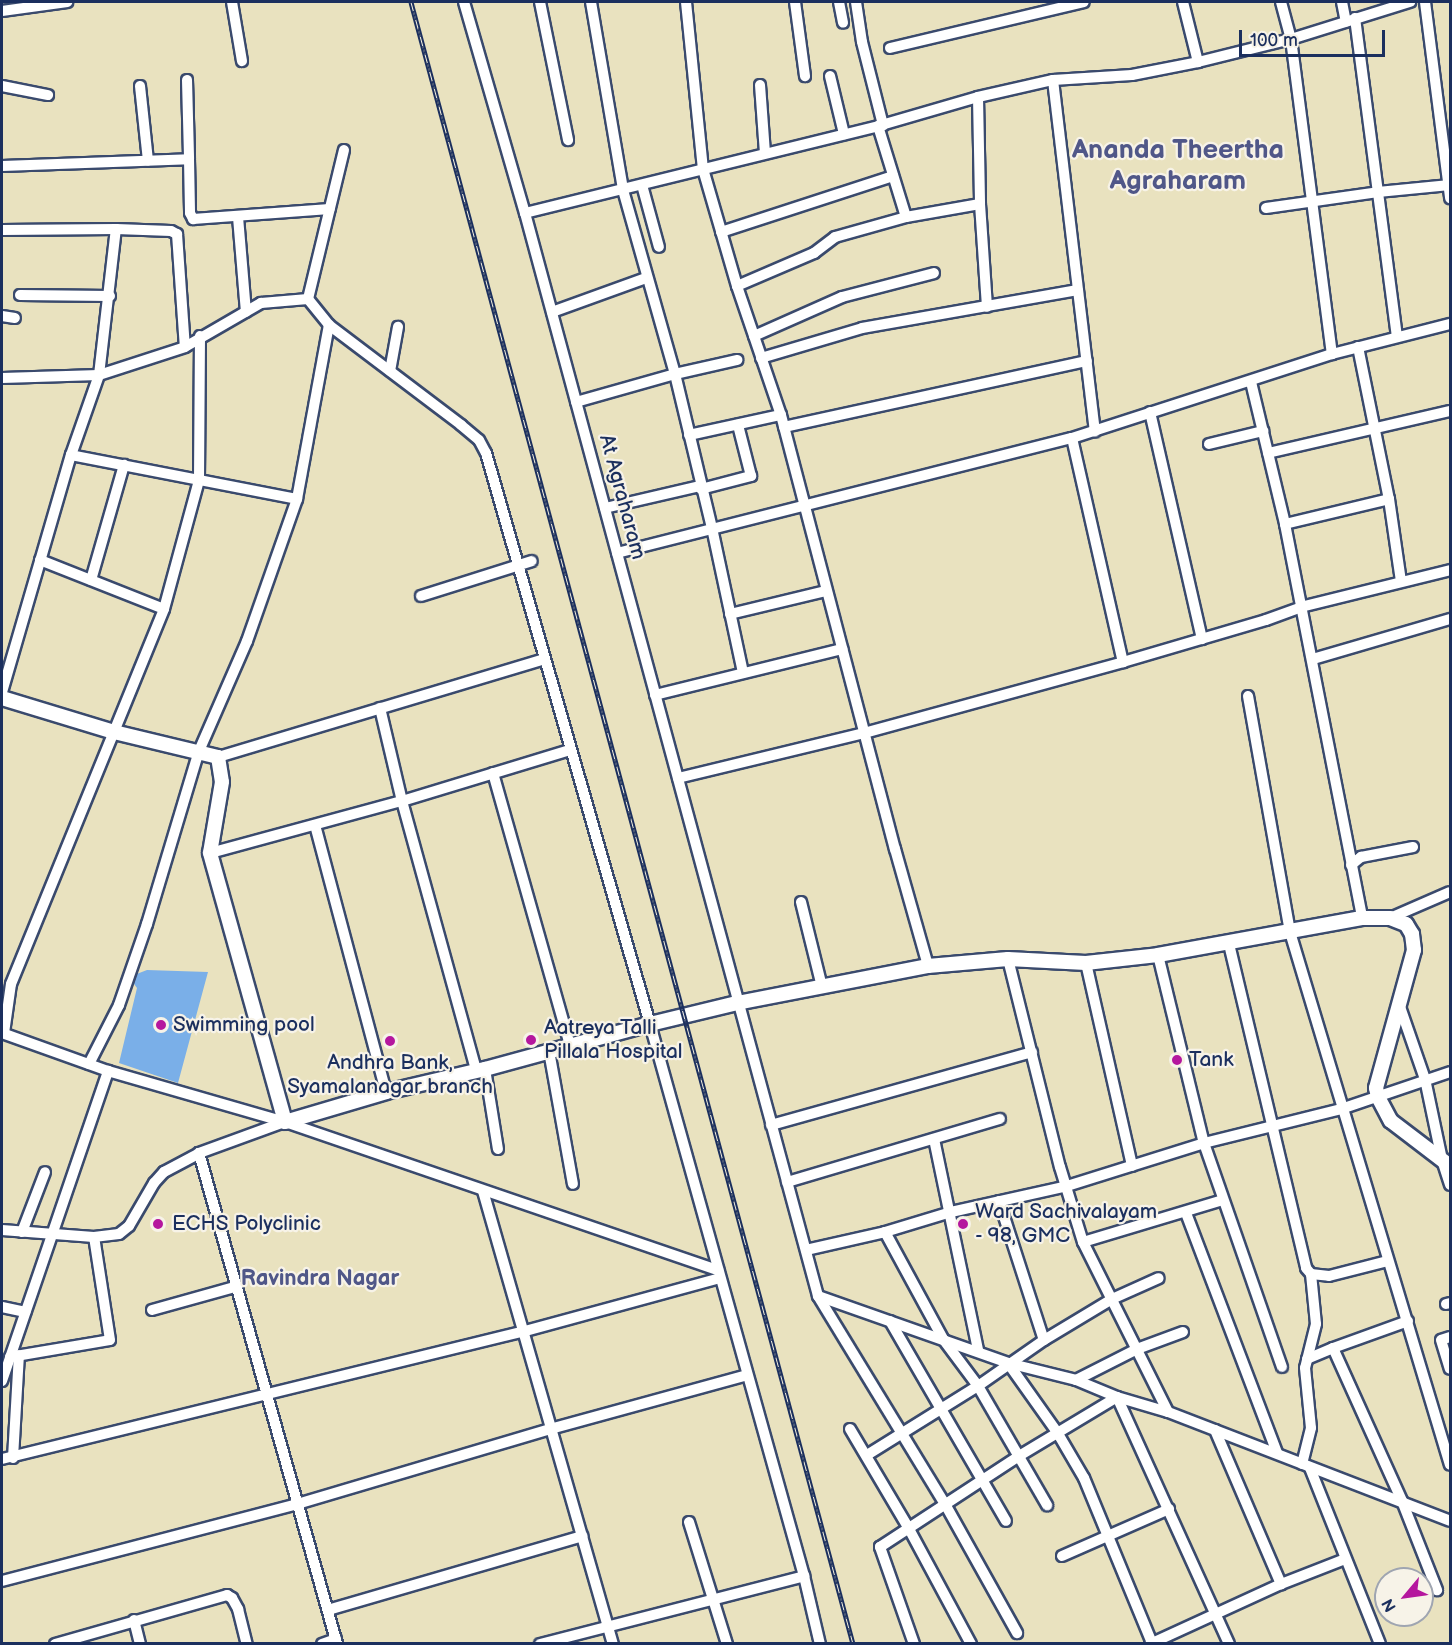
<!DOCTYPE html>
<style>
body{margin:0}
#map{position:relative;width:1452px;height:1645px;overflow:hidden;background:#e9e2bf;font-family:"Balsamiq Sans",sans-serif}
div>[style]{position:absolute}
[style*='--x']{left:calc(var(--x)*1px);top:calc(var(--y)*1px);width:calc(var(--w)*1px);rotate:calc(var(--a)*1deg)}
.water>*{inset:0;background:#7aafe8}
.roads{filter:drop-shadow(2px 0 #3a4a6d) drop-shadow(-2px 0 #3a4a6d) drop-shadow(0 2px #3a4a6d) drop-shadow(0 -2px #3a4a6d)}
.minor>*{height:10px;margin:-5px;padding:0 5px;transform-origin:5px;border-radius:5px;background:#fff}
.tertiary>*{height:14px;margin:-7px;padding:0 7px;transform-origin:7px;border-radius:7px;background:#fff}
.rail>*{height:5px;margin-top:-2.5px;transform-origin:0;background:repeating-linear-gradient(90deg,#f7f3e8 0 9px,#1b2f5e 0 18px);box-sizing:border-box;border-block:2px solid #1b2f5e}
.dots>*{width:16px;height:16px;translate:-50% -50%;box-sizing:border-box;border:3px solid #f7f3e8;border-radius:50%}
span{translate:-50% -50%;white-space:nowrap;text-align:center;line-height:1.15;-webkit-text-stroke:4.5px #f7f3e8;paint-order:stroke}
.street-label{font-size:21px;color:#1b2f5e}
.poi-label{font-size:21px;color:#1b2f5e}
.left{translate:0 -50%;text-align:left}
.neighbourhood-label{font-size:22px;color:#505788;font-weight:700}
.district-label{font-size:27px;color:#505788;font-weight:700}
.frame{position:absolute;inset:0;border:3px solid #1b2f5e;pointer-events:none}
.north{position:absolute;left:1374px;top:1567px;width:60px;height:60px;box-sizing:border-box;background:#f7f3e8;border:2px solid #9fa5b1;border-radius:50%;rotate:241deg;font-size:16px;font-weight:700;line-height:24px;text-align:center;color:#1b2f5e}
.north::after{content:'';display:block;margin:auto;width:21px;height:27px;background:#b5179e;clip-path:polygon(50% 0,100% 100%,50% 72%,0 100%)}
.scale{position:absolute;left:1239px;top:30px;width:146px;height:27px;box-sizing:border-box;border:3px solid #1b2f5e;border-top:0;padding-left:8px;font-size:18px;line-height:21px;white-space:nowrap;color:#1b2f5e;-webkit-text-stroke:4px #f7f3e8;paint-order:stroke}
</style>
<div id="map">
<div class="water">
<div style="clip-path:polygon(147px 970px,208px 972px,178px 1083px,119px 1063px,137px 988px,129px 977px)"></div>
</div>
<div class="roads">
<div class="minor">
<div style="--x:232;--y:2;--w:60;--a:80.4"></div>
<div style="--x:464;--y:2;--w:220;--a:73.9"></div>
<div style="--x:525;--y:213;--w:1122;--a:74.86"></div>
<div style="--x:818;--y:1296;--w:201;--a:19.4"></div>
<div style="--x:1008;--y:1363;--w:70;--a:14"></div>
<div style="--x:1076;--y:1380;--w:44;--a:22.5"></div>
<div style="--x:1117;--y:1397;--w:53;--a:16.4"></div>
<div style="--x:1168;--y:1412;--w:302;--a:21.1"></div>
<div style="--x:540;--y:2;--w:141;--a:78.5"></div>
<div style="--x:591;--y:2;--w:191;--a:80.3"></div>
<div style="--x:623;--y:190;--w:191;--a:74.2"></div>
<div style="--x:675;--y:374;--w:158;--a:76.5"></div>
<div style="--x:712;--y:528;--w:148;--a:77.9"></div>
<div style="--x:686;--y:2;--w:168;--a:84.2"></div>
<div style="--x:703;--y:169;--w:122;--a:73.8"></div>
<div style="--x:737;--y:286;--w:136;--a:71.2"></div>
<div style="--x:781;--y:415;--w:449;--a:75.3"></div>
<div style="--x:895;--y:849;--w:122;--a:74.2"></div>
<div style="--x:795;--y:2;--w:75;--a:82.3"></div>
<div style="--x:839;--y:2;--w:21;--a:79"></div>
<div style="--x:856;--y:2;--w:40;--a:81.5"></div>
<div style="--x:862;--y:42;--w:86;--a:75.8"></div>
<div style="--x:1183;--y:2;--w:62;--a:76"></div>
<div style="--x:1281;--y:2;--w:38;--a:75"></div>
<div style="--x:1291;--y:39;--w:318;--a:82.6"></div>
<div style="--x:1342;--y:2;--w:20;--a:79"></div>
<div style="--x:1425;--y:2;--w:198;--a:82.7"></div>
<div style="--x:2;--y:11;--w:66;--a:-7.9"></div>
<div style="--x:1355;--y:18;--w:321;--a:82.5"></div>
<div style="--x:890;--y:48;--w:199;--a:-13.3"></div>
<div style="--x:830;--y:76;--w:60;--a:76.4"></div>
<div style="--x:187;--y:80;--w:79;--a:88.5"></div>
<div style="--x:1053;--y:80;--w:354;--a:83.2"></div>
<div style="--x:760;--y:85;--w:68;--a:85.8"></div>
<div style="--x:2;--y:86;--w:47;--a:11.1"></div>
<div style="--x:140;--y:86;--w:75;--a:83.9"></div>
<div style="--x:978;--y:97;--w:107;--a:88.9"></div>
<div style="--x:980;--y:204;--w:103;--a:86.1"></div>
<div style="--x:878;--y:126;--w:95;--a:72.9"></div>
<div style="--x:344;--y:150;--w:153;--a:103.6"></div>
<div style="--x:308;--y:299;--w:33;--a:51"></div>
<div style="--x:329;--y:325;--w:166;--a:37.1"></div>
<div style="--x:461;--y:425;--w:23;--a:40"></div>
<div style="--x:479;--y:440;--w:15;--a:62"></div>
<div style="--x:486;--y:453;--w:594;--a:73.98"></div>
<div style="--x:650;--y:1024;--w:573;--a:74.41"></div>
<div style="--x:804;--y:1576;--w:70;--a:76.8"></div>
<div style="--x:2;--y:166;--w:187;--a:-2.1"></div>
<div style="--x:189;--y:159;--w:54;--a:88.9"></div>
<div style="--x:190;--y:213;--w:7;--a:63"></div>
<div style="--x:193;--y:219;--w:137;--a:-4.2"></div>
<div style="--x:642;--y:185;--w:64;--a:74.7"></div>
<div style="--x:1266;--y:208;--w:113;--a:-8.1"></div>
<div style="--x:1378;--y:192;--w:72;--a:-5.6"></div>
<div style="--x:525;--y:213;--w:364;--a:-13.8"></div>
<div style="--x:878;--y:126;--w:104;--a:-16.2"></div>
<div style="--x:978;--y:97;--w:77;--a:-12.8"></div>
<div style="--x:1053;--y:80;--w:79;--a:-3.6"></div>
<div style="--x:1132;--y:75;--w:67;--a:-11.1"></div>
<div style="--x:1198;--y:62;--w:96;--a:-13.9"></div>
<div style="--x:1291;--y:39;--w:125;--a:-17.3"></div>
<div style="--x:238;--y:217;--w:95;--a:85.2"></div>
<div style="--x:2;--y:230;--w:114;--a:-0.5"></div>
<div style="--x:116;--y:229;--w:55;--a:2.1"></div>
<div style="--x:171;--y:231;--w:7;--a:27"></div>
<div style="--x:177;--y:234;--w:113;--a:86"></div>
<div style="--x:721;--y:232;--w:181;--a:-18"></div>
<div style="--x:737;--y:286;--w:84;--a:-23.2"></div>
<div style="--x:814;--y:253;--w:26;--a:-37"></div>
<div style="--x:835;--y:237;--w:74;--a:-15.7"></div>
<div style="--x:906;--y:217;--w:75;--a:-10"></div>
<div style="--x:20;--y:295;--w:90;--a:0.6"></div>
<div style="--x:552;--y:312;--w:100;--a:-19.9"></div>
<div style="--x:2;--y:316;--w:13;--a:9"></div>
<div style="--x:754;--y:336;--w:96;--a:-23.9"></div>
<div style="--x:842;--y:297;--w:95;--a:-14.6"></div>
<div style="--x:1358;--y:347;--w:155;--a:78.5"></div>
<div style="--x:1389;--y:499;--w:83;--a:81.7"></div>
<div style="--x:761;--y:358;--w:105;--a:-16.5"></div>
<div style="--x:862;--y:328;--w:219;--a:-10"></div>
<div style="--x:390;--y:371;--w:45;--a:-79.7"></div>
<div style="--x:2;--y:378;--w:97;--a:-1.8"></div>
<div style="--x:99;--y:375;--w:90;--a:-18"></div>
<div style="--x:185;--y:347;--w:88;--a:-30.1"></div>
<div style="--x:261;--y:303;--w:47;--a:-4.9"></div>
<div style="--x:1251;--y:382;--w:146;--a:76.5"></div>
<div style="--x:1285;--y:524;--w:401;--a:78.9"></div>
<div style="--x:576;--y:402;--w:103;--a:-15.8"></div>
<div style="--x:675;--y:374;--w:64;--a:-12.7"></div>
<div style="--x:1150;--y:412;--w:233;--a:77.1"></div>
<div style="--x:784;--y:427;--w:310;--a:-12.3"></div>
<div style="--x:689;--y:435;--w:94;--a:-12.3"></div>
<div style="--x:1072;--y:438;--w:230;--a:77.2"></div>
<div style="--x:1209;--y:444;--w:56;--a:-13.5"></div>
<div style="--x:1268;--y:453;--w:187;--a:-13"></div>
<div style="--x:71;--y:455;--w:230;--a:11"></div>
<div style="--x:701;--y:489;--w:52;--a:-14.6"></div>
<div style="--x:751;--y:476;--w:53;--a:-104.3"></div>
<div style="--x:605;--y:508;--w:98;--a:-13"></div>
<div style="--x:1285;--y:524;--w:107;--a:-13.5"></div>
<div style="--x:617;--y:553;--w:469;--a:-14.2"></div>
<div style="--x:1072;--y:438;--w:273;--a:-17.9"></div>
<div style="--x:1332;--y:354;--w:122;--a:-14.3"></div>
<div style="--x:40;--y:560;--w:133;--a:21.6"></div>
<div style="--x:91;--y:580;--w:120;--a:-74"></div>
<div style="--x:421;--y:596;--w:116;--a:-17.5"></div>
<div style="--x:730;--y:614;--w:99;--a:-13.5"></div>
<div style="--x:1313;--y:659;--w:143;--a:-16.3"></div>
<div style="--x:2;--y:692;--w:247;--a:-73.8"></div>
<div style="--x:71;--y:455;--w:85;--a:-70.7"></div>
<div style="--x:99;--y:375;--w:147;--a:-83.4"></div>
<div style="--x:655;--y:695;--w:193;--a:-13.8"></div>
<div style="--x:1248;--y:696;--w:240;--a:79.9"></div>
<div style="--x:1290;--y:932;--w:556;--a:73.29"></div>
<div style="--x:380;--y:708;--w:96;--a:76.7"></div>
<div style="--x:402;--y:801;--w:279;--a:74.6"></div>
<div style="--x:218;--y:757;--w:340;--a:-16.7"></div>
<div style="--x:493;--y:773;--w:283;--a:74.2"></div>
<div style="--x:678;--y:778;--w:191;--a:-13.6"></div>
<div style="--x:864;--y:733;--w:269;--a:-15.3"></div>
<div style="--x:1123;--y:662;--w:149;--a:-16.4"></div>
<div style="--x:1266;--y:620;--w:37;--a:-20"></div>
<div style="--x:1301;--y:607;--w:154;--a:-13.9"></div>
<div style="--x:315;--y:825;--w:276;--a:75.1"></div>
<div style="--x:210;--y:853;--w:199;--a:-15.2"></div>
<div style="--x:402;--y:801;--w:176;--a:-16.9"></div>
<div style="--x:1351;--y:865;--w:13;--a:-39"></div>
<div style="--x:1361;--y:857;--w:53;--a:-10.9"></div>
<div style="--x:801;--y:902;--w:88;--a:76.1"></div>
<div style="--x:1390;--y:918;--w:65;--a:-23.4"></div>
<div style="--x:1229;--y:944;--w:333;--a:76.6"></div>
<div style="--x:1306;--y:1268;--w:8;--a:50"></div>
<div style="--x:1311;--y:1274;--w:50;--a:84.3"></div>
<div style="--x:1316;--y:1324;--w:45;--a:104"></div>
<div style="--x:1305;--y:1368;--w:60;--a:84.3"></div>
<div style="--x:1311;--y:1428;--w:37;--a:104"></div>
<div style="--x:1158;--y:955;--w:194;--a:76.3"></div>
<div style="--x:1204;--y:1143;--w:237;--a:70.8"></div>
<div style="--x:1008;--y:959;--w:214;--a:76"></div>
<div style="--x:1060;--y:1167;--w:78;--a:73"></div>
<div style="--x:1083;--y:1242;--w:190;--a:63.4"></div>
<div style="--x:1086;--y:963;--w:208;--a:77.2"></div>
<div style="--x:1399;--y:1004;--w:79;--a:70.9"></div>
<div style="--x:1425;--y:1079;--w:83;--a:78.1"></div>
<div style="--x:1442;--y:1160;--w:26;--a:72"></div>
<div style="--x:2;--y:1033;--w:113;--a:19.7"></div>
<div style="--x:108;--y:1071;--w:184;--a:16.1"></div>
<div style="--x:285;--y:1122;--w:458;--a:18.9"></div>
<div style="--x:4;--y:1033;--w:49;--a:-81.9"></div>
<div style="--x:11;--y:984;--w:405;--a:-67.8"></div>
<div style="--x:164;--y:609;--w:134;--a:-74.8"></div>
<div style="--x:199;--y:480;--w:144;--a:-89.6"></div>
<div style="--x:549;--y:1051;--w:135;--a:79.8"></div>
<div style="--x:89;--y:1064;--w:66;--a:-63"></div>
<div style="--x:119;--y:1005;--w:86;--a:-70.9"></div>
<div style="--x:147;--y:924;--w:181;--a:-73.3"></div>
<div style="--x:199;--y:751;--w:120;--a:-66.4"></div>
<div style="--x:247;--y:641;--w:151;--a:-70.6"></div>
<div style="--x:297;--y:499;--w:177;--a:-79.6"></div>
<div style="--x:485;--y:1069;--w:81;--a:80.8"></div>
<div style="--x:771;--y:1125;--w:271;--a:-15.6"></div>
<div style="--x:934;--y:1139;--w:216;--a:78.2"></div>
<div style="--x:199;--y:1153;--w:510;--a:74.3"></div>
<div style="--x:787;--y:1182;--w:222;--a:-16.5"></div>
<div style="--x:483;--y:1191;--w:471;--a:74"></div>
<div style="--x:999;--y:1201;--w:146;--a:72.1"></div>
<div style="--x:1186;--y:1213;--w:257;--a:69.2"></div>
<div style="--x:2;--y:1230;--w:92;--a:4.4"></div>
<div style="--x:94;--y:1237;--w:25;--a:-7"></div>
<div style="--x:119;--y:1234;--w:13;--a:-39"></div>
<div style="--x:129;--y:1226;--w:50;--a:-59.8"></div>
<div style="--x:154;--y:1183;--w:15;--a:-48"></div>
<div style="--x:164;--y:1172;--w:40;--a:-28"></div>
<div style="--x:199;--y:1153;--w:90;--a:-20"></div>
<div style="--x:22;--y:1232;--w:64;--a:-69"></div>
<div style="--x:885;--y:1232;--w:122;--a:61.5"></div>
<div style="--x:943;--y:1339;--w:59;--a:53.3"></div>
<div style="--x:978;--y:1386;--w:138;--a:59.9"></div>
<div style="--x:1083;--y:1242;--w:146;--a:-16.7"></div>
<div style="--x:806;--y:1250;--w:81;--a:-12.8"></div>
<div style="--x:885;--y:1232;--w:69;--a:-16.9"></div>
<div style="--x:951;--y:1212;--w:119;--a:-12.6"></div>
<div style="--x:1067;--y:1186;--w:144;--a:-17.4"></div>
<div style="--x:1204;--y:1143;--w:141;--a:-13.9"></div>
<div style="--x:1341;--y:1109;--w:115;--a:-18.7"></div>
<div style="--x:1311;--y:1274;--w:18;--a:6"></div>
<div style="--x:1329;--y:1276;--w:61;--a:-14.3"></div>
<div style="--x:818;--y:1296;--w:244;--a:58.6"></div>
<div style="--x:945;--y:1504;--w:148;--a:60.8"></div>
<div style="--x:1446;--y:1304;--w:4;--a:-14"></div>
<div style="--x:2;--y:1307;--w:24;--a:12"></div>
<div style="--x:152;--y:1310;--w:89;--a:-15.6"></div>
<div style="--x:890;--y:1321;--w:231;--a:59.9"></div>
<div style="--x:1408;--y:1321;--w:80;--a:160.2"></div>
<div style="--x:1333;--y:1348;--w:168;--a:65.7"></div>
<div style="--x:1402;--y:1501;--w:96;--a:68.5"></div>
<div style="--x:1450;--y:1337;--w:9;--a:162"></div>
<div style="--x:1441;--y:1340;--w:30;--a:73"></div>
<div style="--x:10;--y:1357;--w:101;--a:-9.6"></div>
<div style="--x:110;--y:1340;--w:104;--a:-98.8"></div>
<div style="--x:1307;--y:1359;--w:28;--a:-23"></div>
<div style="--x:1008;--y:1363;--w:85;--a:54.6"></div>
<div style="--x:1057;--y:1432;--w:53;--a:59.6"></div>
<div style="--x:1084;--y:1478;--w:178;--a:67.6"></div>
<div style="--x:1076;--y:1380;--w:68;--a:-26.9"></div>
<div style="--x:1137;--y:1349;--w:49;--a:-20.3"></div>
<div style="--x:2;--y:1381;--w:328;--a:-71.1"></div>
<div style="--x:850;--y:1429;--w:114;--a:59.4"></div>
<div style="--x:908;--y:1527;--w:133;--a:61.7"></div>
<div style="--x:1215;--y:1430;--w:168;--a:66.8"></div>
<div style="--x:867;--y:1455;--w:131;--a:-31.9"></div>
<div style="--x:978;--y:1386;--w:80;--a:-34.9"></div>
<div style="--x:1044;--y:1340;--w:79;--a:-31.1"></div>
<div style="--x:1112;--y:1299;--w:51;--a:-24.1"></div>
<div style="--x:13;--y:1458;--w:103;--a:-86.7"></div>
<div style="--x:2;--y:1459;--w:538;--a:-13.75"></div>
<div style="--x:525;--y:1331;--w:202;--a:-15.2"></div>
<div style="--x:1310;--y:1468;--w:189;--a:68.3"></div>
<div style="--x:689;--y:1522;--w:128;--a:72.7"></div>
<div style="--x:1062;--y:1556;--w:117;--a:-23.7"></div>
<div style="--x:2;--y:1581;--w:305;--a:-14.6"></div>
<div style="--x:297;--y:1504;--w:264;--a:-16.5"></div>
<div style="--x:550;--y:1429;--w:204;--a:-15.3"></div>
<div style="--x:328;--y:1610;--w:265;--a:-16.2"></div>
<div style="--x:134;--y:1620;--w:25;--a:76"></div>
<div style="--x:55;--y:1644;--w:179;--a:-15.9"></div>
<div style="--x:227;--y:1595;--w:6;--a:31"></div>
<div style="--x:232;--y:1598;--w:13;--a:61"></div>
<div style="--x:238;--y:1609;--w:36;--a:76"></div>
<div style="--x:322;--y:1644;--w:15;--a:-20"></div>
<div style="--x:540;--y:1644;--w:273;--a:-14.4"></div>
<div style="--x:914;--y:1644;--w:103;--a:-109.3"></div>
<div style="--x:880;--y:1547;--w:166;--a:-33.2"></div>
<div style="--x:1019;--y:1456;--w:114;--a:-31"></div>
<div style="--x:1117;--y:1397;--w:271;--a:65.6"></div>
<div style="--x:1150;--y:1644;--w:144;--a:-24.6"></div>
<div style="--x:1281;--y:1584;--w:69;--a:-21.3"></div>
</div>
<div class="tertiary">
<div style="--x:2;--y:698;--w:117;--a:16.9"></div>
<div style="--x:114;--y:732;--w:107;--a:13.5"></div>
<div style="--x:218;--y:757;--w:25;--a:81"></div>
<div style="--x:222;--y:782;--w:72;--a:99.6"></div>
<div style="--x:210;--y:853;--w:279;--a:74.4"></div>
<div style="--x:285;--y:1122;--w:105;--a:-16.5"></div>
<div style="--x:386;--y:1092;--w:102;--a:-13.1"></div>
<div style="--x:485;--y:1069;--w:171;--a:-15.3"></div>
<div style="--x:650;--y:1024;--w:89;--a:-13.6"></div>
<div style="--x:737;--y:1003;--w:195;--a:-11"></div>
<div style="--x:928;--y:966;--w:80;--a:-5"></div>
<div style="--x:1008;--y:959;--w:78;--a:2.9"></div>
<div style="--x:1086;--y:963;--w:72;--a:-6.3"></div>
<div style="--x:1158;--y:955;--w:207;--a:-10.3"></div>
<div style="--x:1362;--y:918;--w:28;--a:0"></div>
<div style="--x:1390;--y:918;--w:17;--a:21"></div>
<div style="--x:1406;--y:924;--w:12;--a:59"></div>
<div style="--x:1412;--y:934;--w:16;--a:83"></div>
<div style="--x:1414;--y:950;--w:143;--a:105.4"></div>
<div style="--x:1376;--y:1088;--w:9;--a:77"></div>
<div style="--x:1378;--y:1097;--w:27;--a:62"></div>
<div style="--x:1391;--y:1121;--w:74;--a:37.3"></div>
</div>
</div>
<div class="rail">
<div style="--x:411;--y:2;--w:1700;--a:74.93"></div>
</div>
<div class="dots">
<div style="left:161px;top:1025px;background:#b5179e"></div>
<div style="left:531px;top:1040px;background:#b5179e"></div>
<div style="left:390px;top:1041px;background:#b5179e"></div>
<div style="left:1177px;top:1060px;background:#b5179e"></div>
<div style="left:158px;top:1224px;background:#b5179e"></div>
<div style="left:963px;top:1224px;background:#b5179e"></div>
</div>
<div class="street-label">
<span style="left:622px;top:497px;rotate:75deg">At Agraharam</span>
</div>
<div class="poi-label">
<span class="left" style="left:173px;top:1025px">Swimming pool</span>
<span class="left" style="left:544px;top:1040px">Aatreya Talli<br>Pillala Hospital</span>
<span class="left" style="left:1189px;top:1060px">Tank</span>
<span style="left:390px;top:1075px">Andhra Bank,<br>Syamalanagar branch</span>
<span class="left" style="left:975px;top:1224px">Ward Sachivalayam<br>- 98, GMC</span>
<span class="left" style="left:172px;top:1224px">ECHS Polyclinic</span>
</div>
<div class="neighbourhood-label">
<span style="left:320px;top:1279px">Ravindra Nagar</span>
</div>
<div class="district-label">
<span style="left:1178px;top:166px">Ananda Theertha<br>Agraharam</span>
</div>
<div class="frame"></div>
<div class="north">N</div>
<div class="scale">100 m</div>
</div>
